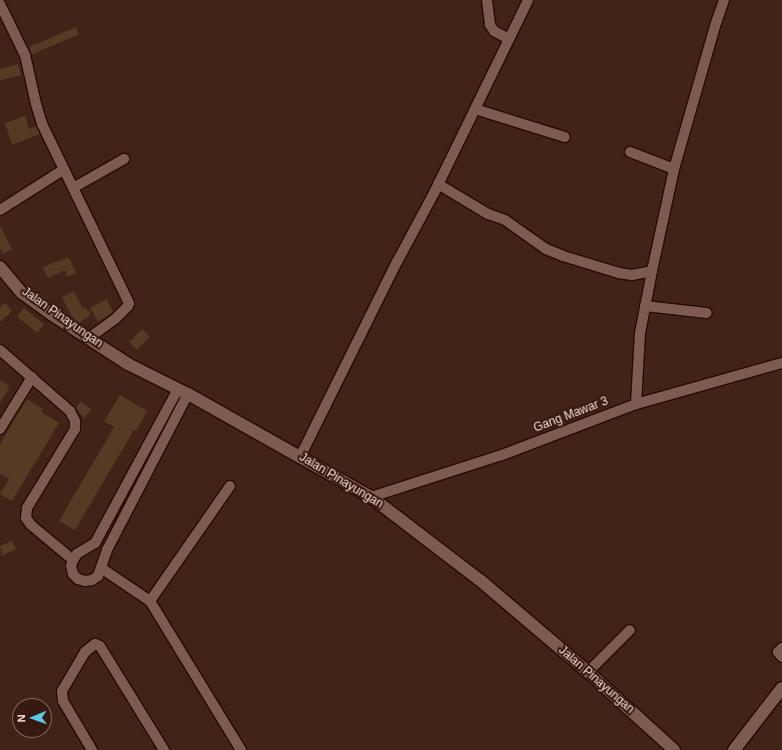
<!DOCTYPE html>
<style>
body{margin:0}
#map{position:relative;width:782px;height:750px;overflow:hidden;background:#412318;font-family:Helvetica,sans-serif}
div>[style]{position:absolute}
[style*='--x']{left:calc(var(--x)*1px);top:calc(var(--y)*1px);width:calc(var(--w)*1px);rotate:calc(var(--a)*1deg)}
.building>*{inset:0;background:#553a24;transform-origin:0 0}
.roads{filter:drop-shadow(1px 0 #270a03) drop-shadow(-1px 0 #270a03) drop-shadow(0 1px #270a03) drop-shadow(0 -1px #270a03)}
.street>*{height:10px;margin:-5px;padding:0 5px;transform-origin:5px;border-radius:5px;background:#7e5b4f}
.secondary>*{height:12px;margin:-6px;padding:0 6px;transform-origin:6px;border-radius:6px;background:#7e5b4f}
span{translate:-50% -50%;white-space:nowrap;text-align:center;line-height:1.15;-webkit-text-stroke:4px #37190f;paint-order:stroke}
.street-label{font-size:12px;color:#f5e0d9}
.north{position:absolute;left:12px;top:698px;width:40px;height:40px;box-sizing:border-box;background:#37190f;border:1px solid #836960;border-radius:50%;rotate:268deg;font-size:11px;font-weight:700;line-height:16px;text-align:center;color:#f5e0d9}
.north::after{content:'';display:block;margin:auto;width:14px;height:18px;background:#5bc8e6;clip-path:polygon(50% 0,100% 100%,50% 72%,0 100%)}
</style>
<div id="map">
<div class="building">
<div style="left:76px;top:27px;width:8px;height:51px;rotate:67deg"></div>
<div style="clip-path:polygon(18px 64px,21px 75px,0 80px,0 69px)"></div>
<div style="clip-path:polygon(25px 116px,29px 129px,36px 126px,40px 134px,12px 145px,5px 123px)"></div>
<div style="clip-path:polygon(0 226px,12px 249px,3px 254px,0 248px)"></div>
<div style="clip-path:polygon(69px 257px,76px 273px,67px 277px,65px 270px,48px 278px,43px 267px)"></div>
<div style="clip-path:polygon(74px 291px,83px 309px,85px 307px,91px 314px,79px 323px,72px 317px,62px 297px)"></div>
<div style="clip-path:polygon(107px 299px,113px 312px,98px 322px,90px 308px)"></div>
<div style="clip-path:polygon(5px 303px,12px 311px,0 322px,0 307px)"></div>
<div style="left:24px;top:308px;width:26px;height:11px;rotate:39deg"></div>
<div style="left:142px;top:329px;width:11px;height:18px;rotate:45deg"></div>
<div style="clip-path:polygon(0 380px,10px 386px,0 403px)"></div>
<div style="clip-path:polygon(120px 395px,147px 411px,136px 431px,134px 430px,75px 530px,59px 521px,114px 427px,104px 421px)"></div>
<div style="clip-path:polygon(27px 399px,43px 409px,41px 412px,59px 423px,12px 501px,0 494px,9px 479px,0 474px,0 444px)"></div>
<div style="clip-path:polygon(81px 401px,91px 410px,84px 418px,76px 408px)"></div>
<div style="clip-path:polygon(12px 541px,16px 549px,2px 556px,0 546px)"></div>
</div>
<div class="roads">
<div class="street">
<div style="--x:487;--y:0;--w:25;--a:83"></div>
<div style="--x:490;--y:25;--w:7;--a:56"></div>
<div style="--x:494;--y:31;--w:17;--a:28"></div>
<div style="--x:0;--y:4;--w:57;--a:63.9"></div>
<div style="--x:25;--y:55;--w:50;--a:77.3"></div>
<div style="--x:36;--y:104;--w:21;--a:73"></div>
<div style="--x:42;--y:124;--w:199;--a:64.1"></div>
<div style="--x:129;--y:303;--w:3;--a:108"></div>
<div style="--x:128;--y:306;--w:18;--a:135"></div>
<div style="--x:115;--y:319;--w:32;--a:144"></div>
<div style="--x:475;--y:109;--w:94;--a:17.3"></div>
<div style="--x:630;--y:152;--w:47;--a:21.1"></div>
<div style="--x:438;--y:184;--w:58;--a:31"></div>
<div style="--x:488;--y:214;--w:18;--a:19"></div>
<div style="--x:505;--y:220;--w:50;--a:35.3"></div>
<div style="--x:546;--y:249;--w:18;--a:22"></div>
<div style="--x:563;--y:256;--w:59;--a:16.9"></div>
<div style="--x:619;--y:273;--w:13;--a:9"></div>
<div style="--x:632;--y:275;--w:20;--a:-11"></div>
<div style="--x:73;--y:188;--w:59;--a:-29.6"></div>
<div style="--x:0;--y:210;--w:75;--a:-32.4"></div>
<div style="--x:645;--y:306;--w:62;--a:6.4"></div>
<div style="--x:0;--y:350;--w:93;--a:41.1"></div>
<div style="--x:70;--y:411;--w:11;--a:63"></div>
<div style="--x:75;--y:421;--w:8;--a:90"></div>
<div style="--x:75;--y:429;--w:92;--a:121.3"></div>
<div style="--x:27;--y:508;--w:10;--a:96"></div>
<div style="--x:26;--y:518;--w:9;--a:54"></div>
<div style="--x:31;--y:525;--w:55;--a:39.8"></div>
<div style="--x:178;--y:389;--w:175;--a:118.3"></div>
<div style="--x:95;--y:543;--w:21;--a:149"></div>
<div style="--x:77;--y:554;--w:7;--a:124"></div>
<div style="--x:73;--y:560;--w:6;--a:108"></div>
<div style="--x:71;--y:566;--w:8;--a:76"></div>
<div style="--x:73;--y:574;--w:7;--a:45"></div>
<div style="--x:78;--y:579;--w:7;--a:16"></div>
<div style="--x:85;--y:581;--w:7;--a:-8"></div>
<div style="--x:92;--y:580;--w:7;--a:-34"></div>
<div style="--x:98;--y:576;--w:28;--a:-71"></div>
<div style="--x:107;--y:550;--w:176;--a:-62.6"></div>
<div style="--x:636;--y:404;--w:71;--a:-86.8"></div>
<div style="--x:640;--y:333;--w:63;--a:-79"></div>
<div style="--x:652;--y:271;--w:104;--a:-77.8"></div>
<div style="--x:674;--y:169;--w:149;--a:-74"></div>
<div style="--x:715;--y:26;--w:28;--a:-71"></div>
<div style="--x:0;--y:429;--w:61;--a:-58.4"></div>
<div style="--x:300;--y:457;--w:218;--a:-63.6"></div>
<div style="--x:397;--y:262;--w:78;--a:-61.8"></div>
<div style="--x:434;--y:193;--w:215;--a:-64"></div>
<div style="--x:371;--y:497;--w:138;--a:-17.8"></div>
<div style="--x:502;--y:455;--w:143;--a:-20.8"></div>
<div style="--x:636;--y:404;--w:152;--a:-15.7"></div>
<div style="--x:101;--y:568;--w:59;--a:34"></div>
<div style="--x:150;--y:601;--w:175;--a:58.6"></div>
<div style="--x:150;--y:601;--w:140;--a:-55.2"></div>
<div style="--x:782;--y:648;--w:6;--a:135"></div>
<div style="--x:778;--y:652;--w:6;--a:51"></div>
<div style="--x:588;--y:672;--w:59;--a:-45"></div>
<div style="--x:92;--y:750;--w:57;--a:-120.6"></div>
<div style="--x:63;--y:701;--w:10;--a:-96"></div>
<div style="--x:62;--y:691;--w:45;--a:-59.5"></div>
<div style="--x:85;--y:652;--w:13;--a:-39"></div>
<div style="--x:95;--y:644;--w:5;--a:22"></div>
<div style="--x:100;--y:646;--w:122;--a:58.4"></div>
</div>
<div class="secondary">
<div style="--x:0;--y:267;--w:34;--a:50"></div>
<div style="--x:22;--y:293;--w:36;--a:36"></div>
<div style="--x:51;--y:314;--w:92;--a:33"></div>
<div style="--x:128;--y:364;--w:67;--a:26.6"></div>
<div style="--x:188;--y:394;--w:210;--a:29.4"></div>
<div style="--x:371;--y:497;--w:138;--a:37.4"></div>
<div style="--x:481;--y:581;--w:140;--a:40.4"></div>
<div style="--x:588;--y:672;--w:116;--a:42.2"></div>
<div style="--x:734;--y:750;--w:78;--a:-52.3"></div>
</div>
</div>
<div class="street-label">
<span style="left:62px;top:318px;rotate:35deg">Jalan Pinayungan</span>
<span style="left:571px;top:415px;rotate:-21deg">Gang Mawar 3</span>
<span style="left:341px;top:481px;rotate:31deg">Jalan Pinayungan</span>
<span style="left:596px;top:680px;rotate:41deg">Jalan Pinayungan</span>
</div>
<div class="north">N</div>
</div>
